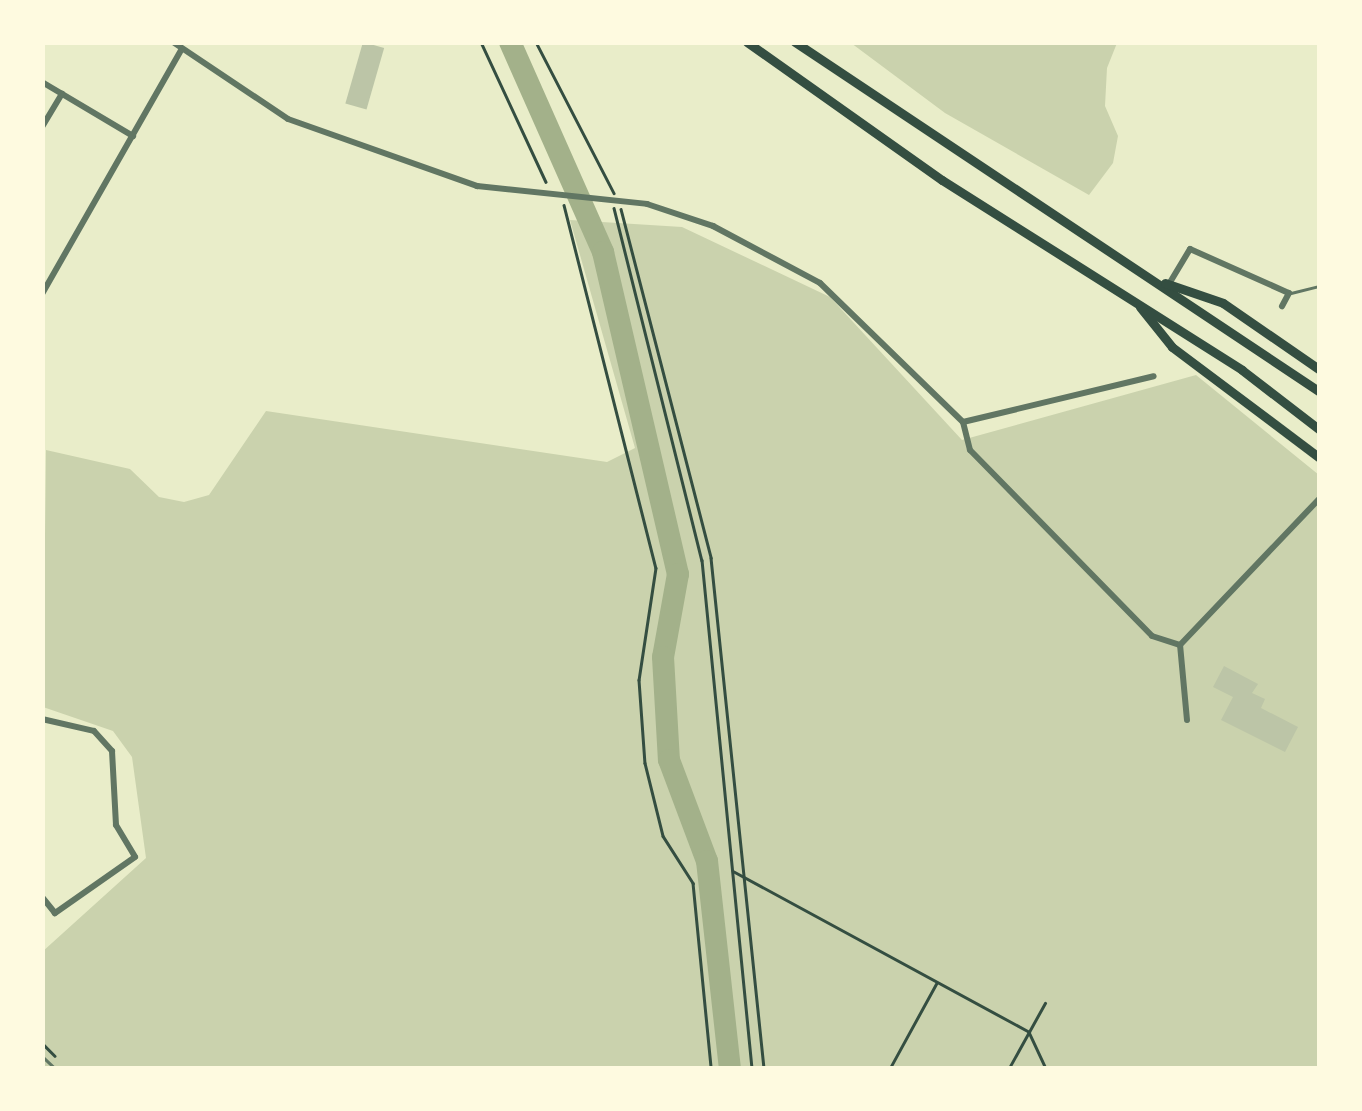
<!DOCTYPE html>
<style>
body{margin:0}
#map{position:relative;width:1362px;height:1111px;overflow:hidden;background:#e9edc9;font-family:"Golos Text",sans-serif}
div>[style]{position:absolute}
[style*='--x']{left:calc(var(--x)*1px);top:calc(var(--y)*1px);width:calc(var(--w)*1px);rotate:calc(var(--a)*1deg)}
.green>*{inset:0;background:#cad2ad}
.river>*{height:22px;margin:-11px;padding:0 11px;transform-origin:11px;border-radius:11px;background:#a3b18a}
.building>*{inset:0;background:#bcc5a7;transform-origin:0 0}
.path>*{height:2.5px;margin:-1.25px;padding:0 1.25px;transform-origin:1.25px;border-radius:1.25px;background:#344e41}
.service>*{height:2.5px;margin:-1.25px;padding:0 1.25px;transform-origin:1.25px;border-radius:1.25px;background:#617663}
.minor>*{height:6px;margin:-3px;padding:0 3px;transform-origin:3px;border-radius:3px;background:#617663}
.secondary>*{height:9px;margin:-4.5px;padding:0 4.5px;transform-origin:4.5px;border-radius:4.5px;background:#344e41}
span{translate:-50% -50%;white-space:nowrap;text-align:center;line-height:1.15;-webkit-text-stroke:9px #fefae0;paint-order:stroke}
.frame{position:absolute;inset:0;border:45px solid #fefae0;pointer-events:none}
</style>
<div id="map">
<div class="green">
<div style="clip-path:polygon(851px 43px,1117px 43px,1107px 68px,1105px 106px,1118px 136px,1113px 163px,1089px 195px,945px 113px)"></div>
<div style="clip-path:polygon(570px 220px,682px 227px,830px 297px,962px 440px,1196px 375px,1319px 475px,1319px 1068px,43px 1068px,42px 952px,146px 858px,132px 757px,113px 731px,43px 707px,46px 450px,130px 469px,159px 497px,184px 502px,209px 495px,266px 411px,607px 462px,635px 448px)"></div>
</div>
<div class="river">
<div style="--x:510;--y:42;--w:230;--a:66.1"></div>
<div style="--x:603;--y:252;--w:331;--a:76.9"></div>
<div style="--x:678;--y:574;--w:84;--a:100.2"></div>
<div style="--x:663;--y:657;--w:103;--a:86.7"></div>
<div style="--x:669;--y:760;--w:108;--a:69.4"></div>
<div style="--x:707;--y:861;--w:208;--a:83.7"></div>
</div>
<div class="building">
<div style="left:363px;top:42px;width:22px;height:64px;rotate:16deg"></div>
<div style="clip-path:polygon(1224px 666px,1258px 684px,1252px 693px,1265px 699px,1261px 708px,1298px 727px,1285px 752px,1221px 720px,1233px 697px,1213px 687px)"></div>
</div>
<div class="path">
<div style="--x:481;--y:42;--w:154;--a:65.1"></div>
<div style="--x:536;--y:42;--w:170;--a:62.7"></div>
<div style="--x:564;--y:205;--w:374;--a:75.8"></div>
<div style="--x:656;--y:568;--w:113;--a:98.6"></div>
<div style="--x:639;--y:680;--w:83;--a:85.9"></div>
<div style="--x:645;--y:763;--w:75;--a:76.1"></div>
<div style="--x:663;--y:836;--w:56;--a:57.4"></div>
<div style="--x:693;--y:883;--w:186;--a:84.4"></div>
<div style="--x:614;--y:208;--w:363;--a:76"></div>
<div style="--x:702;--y:560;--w:510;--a:84.38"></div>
<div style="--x:621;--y:209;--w:360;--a:75.5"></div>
<div style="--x:711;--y:558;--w:513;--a:84.07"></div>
<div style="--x:733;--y:871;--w:337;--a:28.5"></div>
<div style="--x:1029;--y:1032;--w:40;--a:65"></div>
<div style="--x:42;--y:1043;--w:18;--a:45"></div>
<div style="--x:890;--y:1068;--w:96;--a:-61.3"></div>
<div style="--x:1009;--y:1068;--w:74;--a:-61"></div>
</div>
<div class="service">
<div style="--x:1291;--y:293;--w:30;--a:-14"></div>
<div style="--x:42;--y:1056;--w:18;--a:43"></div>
</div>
<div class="minor">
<div style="--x:173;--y:42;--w:138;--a:33.8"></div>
<div style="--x:288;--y:119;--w:201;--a:19.5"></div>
<div style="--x:477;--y:186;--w:171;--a:6"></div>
<div style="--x:647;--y:204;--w:70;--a:18.4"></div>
<div style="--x:713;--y:226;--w:121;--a:28"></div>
<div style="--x:820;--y:283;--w:199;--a:44.2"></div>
<div style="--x:963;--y:422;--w:196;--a:-13.5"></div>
<div style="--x:42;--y:82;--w:106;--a:30.7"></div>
<div style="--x:42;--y:127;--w:39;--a:-59"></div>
<div style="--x:1169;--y:284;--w:41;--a:-59"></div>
<div style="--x:1190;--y:249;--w:108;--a:24"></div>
<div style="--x:1289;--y:293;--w:15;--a:118"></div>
<div style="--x:42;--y:294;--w:282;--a:-60.3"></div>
<div style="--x:963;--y:422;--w:29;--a:76"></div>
<div style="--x:970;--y:450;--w:260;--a:45.6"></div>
<div style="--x:1152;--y:636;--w:29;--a:18"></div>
<div style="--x:42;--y:719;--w:53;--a:13"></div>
<div style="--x:94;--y:731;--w:27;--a:48"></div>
<div style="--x:112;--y:751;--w:74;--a:86.9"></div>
<div style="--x:116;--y:825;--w:37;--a:59"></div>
<div style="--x:135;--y:857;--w:98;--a:145"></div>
<div style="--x:55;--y:913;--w:21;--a:-129"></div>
<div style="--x:1187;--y:720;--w:75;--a:-95.3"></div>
<div style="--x:1180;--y:645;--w:203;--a:-46.4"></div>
</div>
<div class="secondary">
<div style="--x:747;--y:42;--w:239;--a:35.3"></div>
<div style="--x:942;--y:180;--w:355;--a:32.3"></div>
<div style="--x:1242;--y:370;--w:98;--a:37.6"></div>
<div style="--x:795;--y:42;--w:631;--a:33.69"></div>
<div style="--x:1165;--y:283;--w:61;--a:19"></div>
<div style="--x:1223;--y:303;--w:118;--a:34.6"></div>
<div style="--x:1140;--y:307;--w:51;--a:51.3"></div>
<div style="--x:1172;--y:347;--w:185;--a:36.9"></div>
</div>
<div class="frame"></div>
</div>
